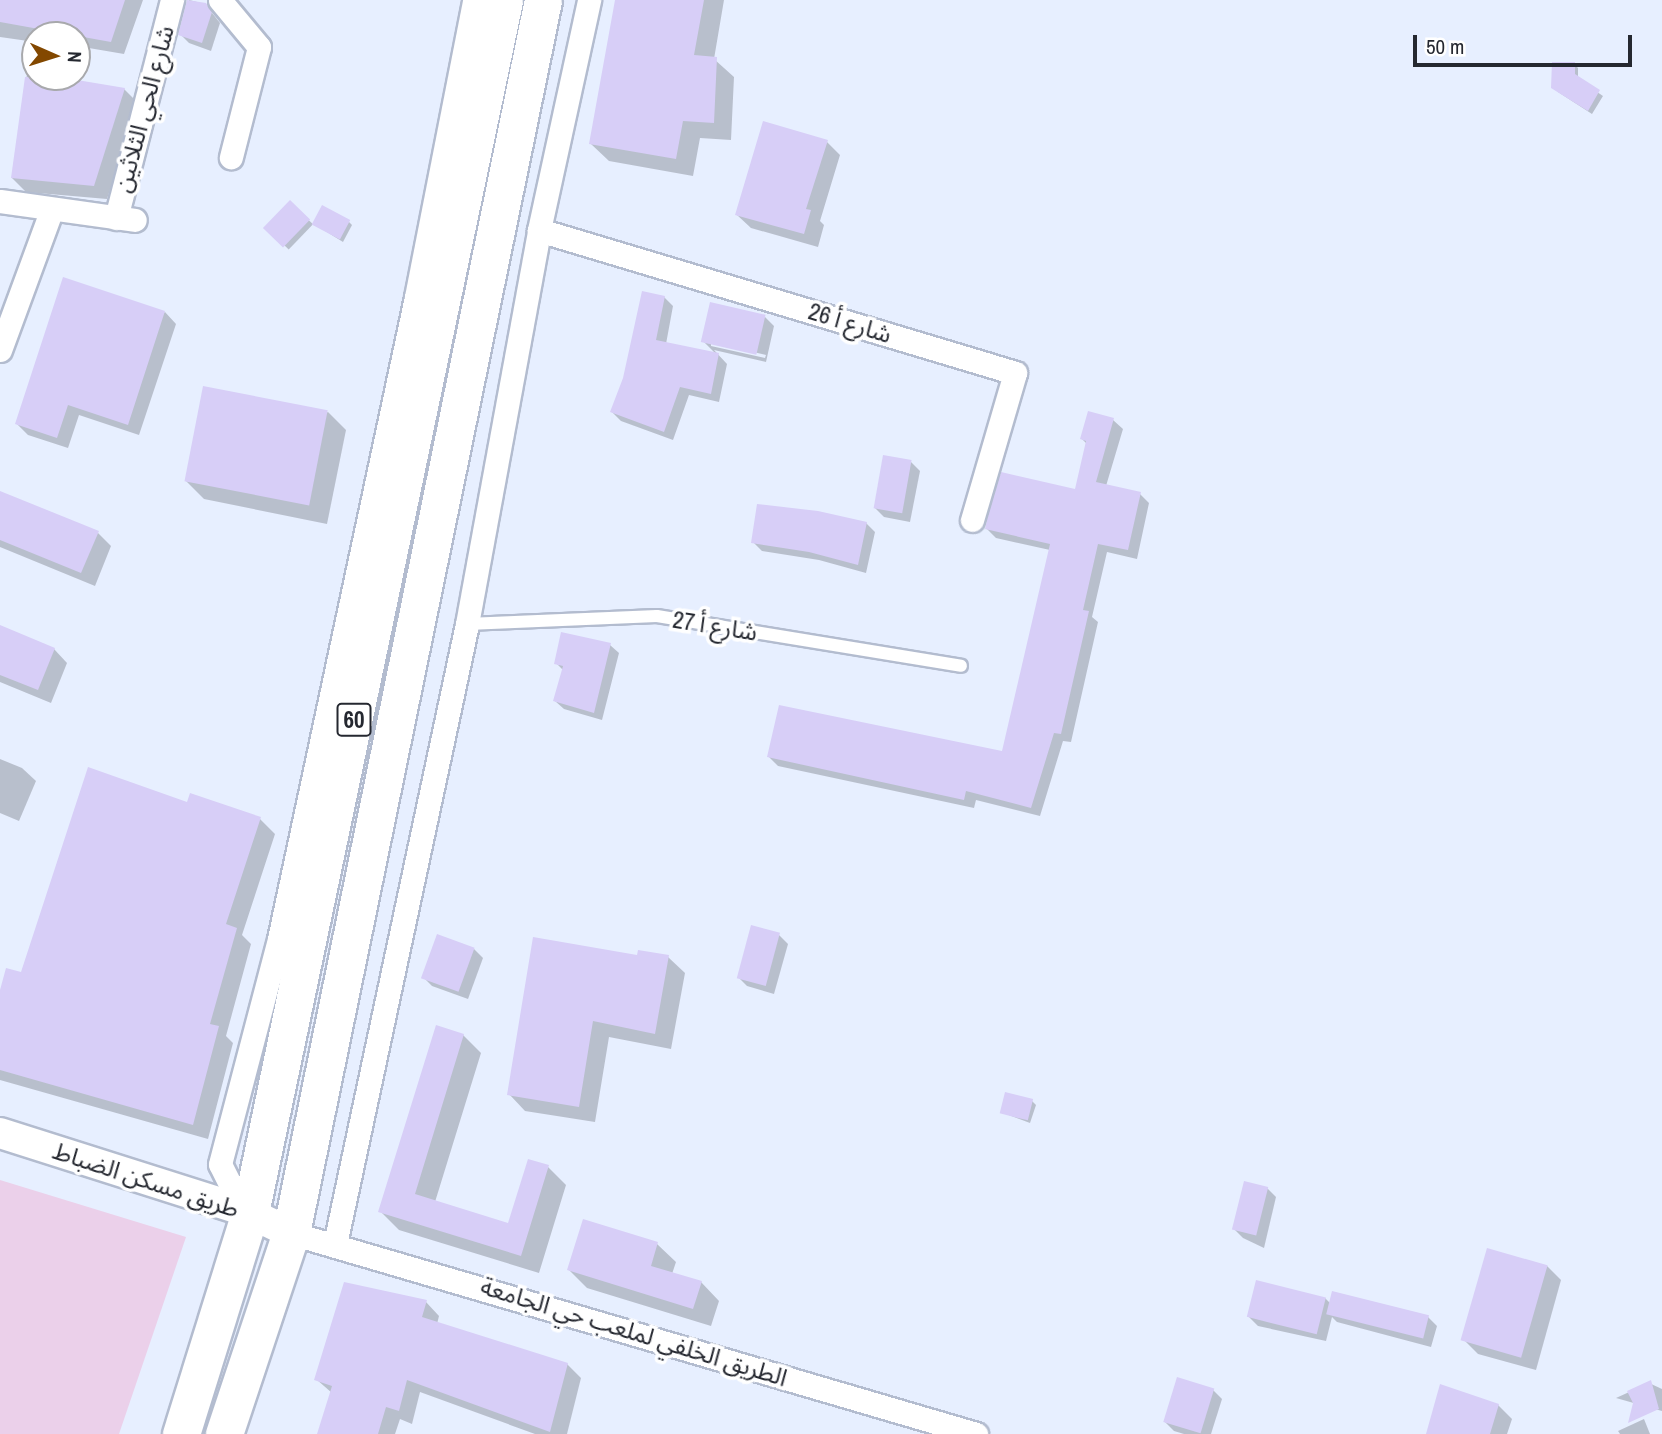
<!DOCTYPE html>
<meta charset="utf-8">
<style>
body{margin:0}
#map{position:relative;width:1662px;height:1434px;overflow:hidden;background:#e7efff;font-family:"Archivo Narrow","Noto Sans Arabic",sans-serif}
div>[style]{position:absolute}
[style*='--x']{left:calc(var(--x)*1px);top:calc(var(--y)*1px);width:calc(var(--w)*1px);rotate:calc(var(--a)*1deg)}
.green>*{inset:0;background:#ebd0ea}
.shadow>*{inset:0;background:#0003;transform-origin:0 0}
.building>*{inset:0;background:#d7cef7;transform-origin:0 0}
.roads{filter:drop-shadow(2px 0 #b3bccf) drop-shadow(-2px 0 #b3bccf) drop-shadow(0 2px #b3bccf) drop-shadow(0 -2px #b3bccf)}
.service>*{height:12px;margin:-6px;padding:0 6px;transform-origin:6px;border-radius:6px;background:#fff}
.minor>*{height:23px;margin:-11.5px;padding:0 11.5px;transform-origin:11.5px;border-radius:11.5px;background:#fff}
.tertiary>*{height:30px;margin:-15px;padding:0 15px;transform-origin:15px;border-radius:15px;background:#fff}
.primary>*{height:37px;margin:-18.5px;padding:0 18.5px;transform-origin:18.5px;border-radius:18.5px;background:#fff}
span{translate:-50% -50%;white-space:nowrap;text-align:center;line-height:1.15;-webkit-text-stroke:7px #fff;paint-order:stroke}
.shield-label span{padding:2px 5px;background:#fff;border:2px solid;border-radius:5px;-webkit-text-stroke-width:0}
.shield-label{font-size:23px;color:#252830;font-weight:700}
.street-label{font-size:24px;color:#252830}
.north{position:absolute;left:21px;top:21px;width:70px;height:70px;box-sizing:border-box;background:#fff;border:2px solid #a8a9ac;border-radius:50%;rotate:93deg;font-size:19px;font-weight:700;line-height:28px;text-align:center;color:#252830}
.north::after{content:'';display:block;margin:auto;width:24px;height:32px;background:#834800;clip-path:polygon(50% 0,100% 100%,50% 72%,0 100%)}
.scale{position:absolute;left:1413px;top:35px;width:219px;height:32px;box-sizing:border-box;border:4px solid #252830;border-top:0;padding-left:9px;font-size:21px;line-height:24px;white-space:nowrap;color:#252830;-webkit-text-stroke:5px #fff;paint-order:stroke}
</style>
<div id="map">
<div class="green">
<div style="clip-path:polygon(0 1180px,186px 1237px,119px 1434px,0 1434px)"></div>
</div>
<div class="shadow">
<div style="clip-path:polygon(0 0,143px 0,124px 54px,77px 46px,77px 35px,35px 35px,35px 38px,29px 37px,28px 41px,0 37px)"></div>
<div style="clip-path:polygon(189px 0,205px 4px,220px 23px,211px 51px,189px 43px,180px 34px)"></div>
<div style="clip-path:polygon(617px 0,724px 0,714px 59px,734px 77px,731px 140px,700px 138px,693px 176px,609px 161px,591px 144px)"></div>
<div style="clip-path:polygon(1574px 64px,1578px 68px,1578px 79px,1603px 96px,1592px 114px,1558px 92px)"></div>
<div style="clip-path:polygon(27px 74px,124px 89px,138px 103px,107px 199px,26px 192px,12px 178px)"></div>
<div style="clip-path:polygon(827px 142px,840px 155px,820px 221px,824px 225px,818px 247px,751px 228px,737px 215px)"></div>
<div style="left:290px;top:202px;width:32px;height:35px;rotate:44deg"></div>
<div style="clip-path:polygon(348px 221px,352px 225px,343px 242px,314px 224px)"></div>
<div style="clip-path:polygon(evenodd,664px 297px,673px 306px,666px 344px,716px 354px,703px 341px,765px 317px,774px 326px,766px 362px,714px 350px,727px 364px,719px 402px,689px 395px,673px 440px,621px 421px,612px 412px,664px 297px,711px 342px,766px 355px,765px 358px,711px 346px,711px 342px)"></div>
<div style="clip-path:polygon(165px 312px,176px 324px,139px 435px,79px 415px,68px 448px,28px 435px,17px 424px)"></div>
<div style="clip-path:polygon(328px 412px,346px 430px,327px 524px,204px 499px,186px 481px)"></div>
<div style="clip-path:polygon(1113px 420px,1123px 429px,1106px 486px,1140px 494px,1149px 503px,1137px 559px,1107px 552px,1092px 617px,1098px 622px,1071px 742px,1063px 741px,1040px 816px,976px 800px,974px 808px,778px 766px,769px 757px,1003px 753px,1050px 550px,996px 538px,987px 529px,1076px 491px,1087px 444px,1082px 439px)"></div>
<div style="clip-path:polygon(911px 462px,920px 471px,910px 522px,884px 517px,875px 508px)"></div>
<div style="clip-path:polygon(0 501px,98px 533px,111px 546px,95px 586px,0 547px)"></div>
<div style="clip-path:polygon(866px 523px,875px 532px,866px 573px,819px 560px,762px 551px,753px 542px)"></div>
<div style="clip-path:polygon(0 627px,54px 649px,67px 663px,51px 703px,0 682px)"></div>
<div style="clip-path:polygon(610px 645px,619px 653px,602px 720px,564px 709px,555px 701px,564px 671px,556px 663px)"></div>
<div style="clip-path:polygon(0 759px,22px 768px,36px 781px,19px 821px,0 813px)"></div>
<div style="clip-path:polygon(188px 804px,260px 819px,275px 834px,242px 935px,251px 944px,226px 1036px,233px 1043px,208px 1139px,0 1080px,0 997px)"></div>
<div style="clip-path:polygon(779px 935px,788px 944px,774px 994px,747px 986px,738px 977px)"></div>
<div style="clip-path:polygon(474px 949px,483px 958px,468px 999px,432px 986px,423px 977px)"></div>
<div style="clip-path:polygon(639px 957px,668px 957px,685px 973px,671px 1049px,609px 1037px,595px 1122px,525px 1111px,509px 1094px)"></div>
<div style="clip-path:polygon(463px 1035px,481px 1053px,435px 1202px,509px 1225px,548px 1167px,566px 1185px,539px 1273px,399px 1230px,380px 1211px)"></div>
<div style="clip-path:polygon(1032px 1101px,1036px 1105px,1030px 1123px,1001px 1112px)"></div>
<div style="clip-path:polygon(1267px 1188px,1276px 1197px,1264px 1248px,1243px 1238px,1234px 1229px)"></div>
<div style="clip-path:polygon(657px 1244px,676px 1262px,672px 1274px,701px 1282px,719px 1301px,711px 1326px,587px 1288px,569px 1270px)"></div>
<div style="clip-path:polygon(1547px 1266px,1561px 1280px,1536px 1370px,1478px 1354px,1464px 1340px)"></div>
<div style="clip-path:polygon(1325px 1298px,1330px 1303px,1428px 1317px,1437px 1326px,1431px 1347px,1337px 1322px,1332px 1317px,1326px 1341px,1258px 1326px,1249px 1317px)"></div>
<div style="clip-path:polygon(426px 1302px,439px 1316px,437px 1324px,567px 1364px,581px 1378px,567px 1434px,535px 1434px,420px 1392px,412px 1424px,400px 1419px,395px 1434px,319px 1434px,332px 1393px,316px 1379px)"></div>
<div style="clip-path:polygon(1649px 1383px,1662px 1389px,1662px 1411px,1616px 1398px)"></div>
<div style="clip-path:polygon(1213px 1390px,1222px 1399px,1211px 1434px,1184px 1434px,1174px 1431px,1165px 1422px)"></div>
<div style="clip-path:polygon(1498px 1405px,1512px 1419px,1507px 1434px,1428px 1434px)"></div>
<div style="clip-path:polygon(1644px 1419px,1650px 1434px,1620px 1434px,1618px 1431px)"></div>
</div>
<div class="building">
<div style="clip-path:polygon(0 0,125px 0,111px 42px,0 22px)"></div>
<div style="clip-path:polygon(187px 0,206px 3px,212px 12px,202px 43px,178px 35px)"></div>
<div style="clip-path:polygon(615px 0,704px 0,694px 55px,717px 57px,714px 123px,683px 121px,676px 159px,589px 144px)"></div>
<div style="clip-path:polygon(1552px 62px,1575px 62px,1575px 74px,1600px 90px,1588px 111px,1551px 88px)"></div>
<div style="clip-path:polygon(25px 77px,59px 77px,125px 88px,94px 186px,11px 178px)"></div>
<div style="clip-path:polygon(763px 121px,828px 140px,806px 209px,811px 210px,804px 234px,735px 215px)"></div>
<div style="left:290px;top:200px;width:28px;height:39px;rotate:44deg"></div>
<div style="left:322px;top:205px;width:32px;height:22px;rotate:28deg"></div>
<div style="clip-path:polygon(63px 277px,165px 311px,128px 425px,68px 405px,57px 438px,15px 424px)"></div>
<div style="clip-path:polygon(642px 291px,665px 296px,656px 340px,719px 353px,711px 394px,680px 387px,664px 432px,610px 412px,623px 378px)"></div>
<div style="left:710px;top:302px;width:57px;height:41px;rotate:13deg"></div>
<div style="left:203px;top:386px;width:127px;height:97px;rotate:11deg"></div>
<div style="clip-path:polygon(1088px 411px,1114px 418px,1096px 482px,1141px 492px,1128px 550px,1098px 544px,1083px 610px,1089px 611px,1061px 734px,1054px 733px,1031px 808px,966px 791px,964px 800px,767px 757px,779px 705px,1002px 751px,1050px 544px,985px 529px,988px 515px,1001px 472px,1075px 489px,1086px 441px,1080px 439px)"></div>
<div style="left:883px;top:455px;width:29px;height:54px;rotate:10deg"></div>
<div style="clip-path:polygon(0 491px,99px 531px,81px 573px,0 540px)"></div>
<div style="clip-path:polygon(757px 504px,818px 511px,867px 522px,858px 565px,809px 552px,751px 543px)"></div>
<div style="clip-path:polygon(0 625px,55px 648px,38px 690px,0 675px)"></div>
<div style="clip-path:polygon(561px 632px,611px 643px,594px 713px,553px 701px,563px 666px,554px 664px)"></div>
<div style="clip-path:polygon(88px 767px,187px 802px,190px 793px,261px 817px,226px 924px,237px 928px,210px 1024px,219px 1026px,193px 1125px,0 1070px,0 990px,6px 968px,21px 972px)"></div>
<div style="left:751px;top:925px;width:30px;height:55px;rotate:15deg"></div>
<div style="left:437px;top:934px;width:40px;height:47px;rotate:20deg"></div>
<div style="clip-path:polygon(533px 937px,637px 955px,638px 950px,669px 955px,655px 1034px,593px 1021px,579px 1107px,507px 1095px)"></div>
<div style="clip-path:polygon(436px 1025px,464px 1034px,415px 1194px,508px 1223px,528px 1159px,549px 1165px,521px 1256px,378px 1212px)"></div>
<div style="left:1005px;top:1092px;width:29px;height:22px;rotate:14deg"></div>
<div style="left:1244px;top:1181px;width:25px;height:50px;rotate:14deg"></div>
<div style="clip-path:polygon(583px 1219px,658px 1242px,651px 1266px,702px 1281px,693px 1309px,567px 1270px)"></div>
<div style="left:1487px;top:1248px;width:63px;height:96px;rotate:16deg"></div>
<div style="left:1256px;top:1280px;width:72px;height:38px;rotate:14deg"></div>
<div style="clip-path:polygon(344px 1282px,427px 1300px,422px 1317px,568px 1363px,550px 1432px,407px 1380px,399px 1411px,386px 1407px,378px 1434px,317px 1434px,332px 1386px,314px 1380px)"></div>
<div style="left:1332px;top:1291px;width:100px;height:24px;rotate:14deg"></div>
<div style="left:1177px;top:1377px;width:39px;height:47px;rotate:17deg"></div>
<div style="clip-path:polygon(1651px 1380px,1659px 1409px,1628px 1423px,1633px 1403px,1627px 1391px)"></div>
<div style="clip-path:polygon(1440px 1384px,1499px 1404px,1490px 1434px,1426px 1434px)"></div>
</div>
<div class="roads">
<div class="service">
<div style="--x:467;--y:624;--w:190;--a:-2.4"></div>
<div style="--x:657;--y:616;--w:308;--a:9.3"></div>
</div>
<div class="minor">
<div style="--x:220;--y:0;--w:61;--a:50.3"></div>
<div style="--x:259;--y:47;--w:114;--a:104.3"></div>
<div style="--x:0;--y:201;--w:136;--a:8"></div>
<div style="--x:116;--y:218;--w:225;--a:-75.6"></div>
<div style="--x:539;--y:230;--w:497;--a:16.7"></div>
<div style="--x:1015;--y:373;--w:153;--a:106.3"></div>
<div style="--x:0;--y:350;--w:150;--a:-69.8"></div>
<div style="--x:243;--y:1210;--w:51;--a:-116.6"></div>
<div style="--x:220;--y:1164;--w:233;--a:-75.3"></div>
<div style="--x:279;--y:939;--w:656;--a:-77.95"></div>
<div style="--x:416;--y:297;--w:303;--a:-78.9"></div>
<div style="--x:291;--y:1233;--w:714;--a:16.35"></div>
<div style="--x:335;--y:1244;--w:634;--a:-77.98"></div>
<div style="--x:467;--y:624;--w:401;--a:-79.6"></div>
<div style="--x:539;--y:230;--w:235;--a:-77.7"></div>
</div>
<div class="tertiary">
<div style="--x:0;--y:1133;--w:255;--a:17.6"></div>
<div style="--x:243;--y:1210;--w:53;--a:25.6"></div>
</div>
<div class="primary">
<div style="--x:181;--y:1434;--w:232;--a:-72.7"></div>
<div style="--x:250;--y:1213;--w:1239;--a:-78.17"></div>
<div style="--x:224;--y:1434;--w:212;--a:-71.6"></div>
<div style="--x:291;--y:1233;--w:1258;--a:-78.45"></div>
</div>
</div>
<div class="shield-label">
<span style="left:354px;top:720px">60</span>
</div>
<div class="street-label">
<span style="left:144px;top:109px;rotate:-75deg">شارع الحي الثلاثين</span>
<span style="left:850px;top:323px;rotate:17deg">شارع أ 26</span>
<span style="left:715px;top:626px;rotate:9deg">شارع أ 27</span>
<span style="left:146px;top:1180px;rotate:18deg">طريق مسكن الضباط</span>
<span style="left:634px;top:1332px;rotate:17deg">الطريق الخلفي لملعب حي الجامعة</span>
</div>
<div class="north">N</div>
<div class="scale">50 m</div>
</div>
